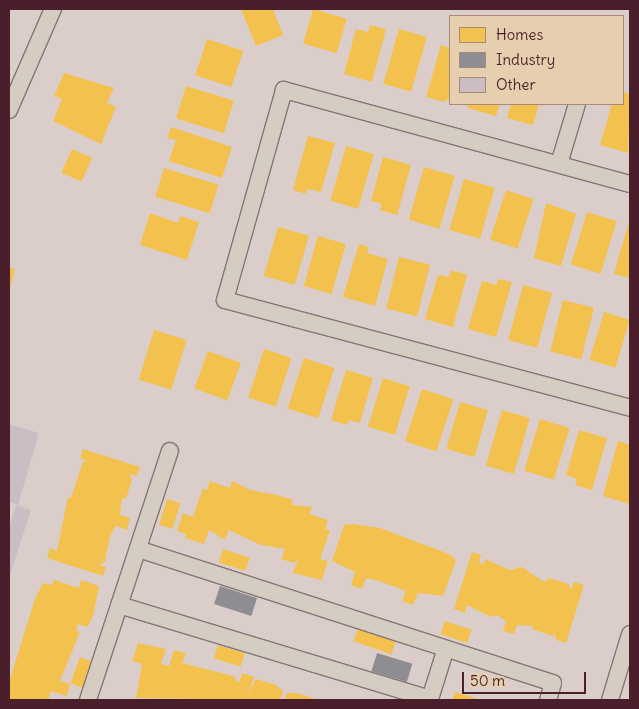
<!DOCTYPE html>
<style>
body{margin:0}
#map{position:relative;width:639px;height:709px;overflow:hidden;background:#dbceca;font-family:Delius,sans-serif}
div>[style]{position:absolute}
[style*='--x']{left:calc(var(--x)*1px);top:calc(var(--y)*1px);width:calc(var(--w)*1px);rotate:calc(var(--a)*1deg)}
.homes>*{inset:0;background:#f2c14e;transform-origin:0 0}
.industry>*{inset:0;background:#8d8d92;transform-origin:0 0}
.building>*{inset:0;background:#ccbdc5}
.roads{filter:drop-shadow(1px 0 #847576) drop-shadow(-1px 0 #847576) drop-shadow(0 1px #847576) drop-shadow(0 -1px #847576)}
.minor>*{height:16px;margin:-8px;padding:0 8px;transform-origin:8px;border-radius:8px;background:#d5ccc2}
span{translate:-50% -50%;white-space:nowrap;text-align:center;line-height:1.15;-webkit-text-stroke:5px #e6cfaf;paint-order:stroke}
.frame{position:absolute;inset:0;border:10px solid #4a1f2b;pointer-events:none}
.legend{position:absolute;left:449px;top:15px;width:175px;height:90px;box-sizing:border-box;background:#e6cfaf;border:1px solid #a8897a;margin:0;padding:6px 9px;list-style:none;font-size:15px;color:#4a1f2b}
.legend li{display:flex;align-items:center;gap:10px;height:25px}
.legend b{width:25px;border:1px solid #a8897a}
.scale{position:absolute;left:462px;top:672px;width:124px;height:22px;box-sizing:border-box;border:2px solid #4a1f2b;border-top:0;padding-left:6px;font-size:15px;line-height:18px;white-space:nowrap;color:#4a1f2b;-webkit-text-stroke:4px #e6cfaf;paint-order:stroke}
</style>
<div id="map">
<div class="homes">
<div style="clip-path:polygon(241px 9px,273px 9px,283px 35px,256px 46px)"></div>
<div style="left:313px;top:9px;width:35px;height:36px;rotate:16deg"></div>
<div style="clip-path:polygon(370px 25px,386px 29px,372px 82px,344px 74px,356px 29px,368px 32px)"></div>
<div style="left:399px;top:29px;width:29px;height:57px;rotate:16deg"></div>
<div style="left:207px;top:39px;width:38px;height:38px;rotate:18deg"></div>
<div style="clip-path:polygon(441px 45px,450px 48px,450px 98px,444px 102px,426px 97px)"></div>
<div style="clip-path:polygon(64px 73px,114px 88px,107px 103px,116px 107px,101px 144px,53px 121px,62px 99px,54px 96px)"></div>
<div style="left:186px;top:86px;width:50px;height:34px;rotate:17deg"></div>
<div style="clip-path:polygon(623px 92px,630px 94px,628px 153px,600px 145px,612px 104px,623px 104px)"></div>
<div style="clip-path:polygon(468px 104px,500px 104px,496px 116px,467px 108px)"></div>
<div style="clip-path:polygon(511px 104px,539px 104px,533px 125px,507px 118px)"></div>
<div style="clip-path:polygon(171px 127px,232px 147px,222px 178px,169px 161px,176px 140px,167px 138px)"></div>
<div style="clip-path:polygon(308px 136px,335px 143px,321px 192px,307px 189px,306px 194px,293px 190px)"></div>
<div style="left:346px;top:146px;width:29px;height:57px;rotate:16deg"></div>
<div style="left:72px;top:149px;width:22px;height:26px;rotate:24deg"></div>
<div style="clip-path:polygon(383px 157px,411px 165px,397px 215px,380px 210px,382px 204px,371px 201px)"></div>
<div style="left:424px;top:167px;width:32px;height:55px;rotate:16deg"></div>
<div style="left:164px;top:168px;width:57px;height:30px;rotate:17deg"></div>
<div style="left:464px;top:179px;width:32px;height:53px;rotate:16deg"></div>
<div style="left:506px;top:190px;width:29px;height:52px;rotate:18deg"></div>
<div style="clip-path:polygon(546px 203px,576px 214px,561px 266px,534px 258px)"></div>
<div style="left:587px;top:212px;width:31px;height:55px;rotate:17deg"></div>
<div style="clip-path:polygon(150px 213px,178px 223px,180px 216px,199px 222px,187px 260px,140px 245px)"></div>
<div style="clip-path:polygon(628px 225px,630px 225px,630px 278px,614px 274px)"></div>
<div style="left:278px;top:227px;width:32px;height:51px;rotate:16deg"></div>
<div style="left:318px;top:236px;width:29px;height:52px;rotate:16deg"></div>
<div style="clip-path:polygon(359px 244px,369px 247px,367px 253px,388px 259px,375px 306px,343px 297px)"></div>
<div style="left:399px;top:257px;width:32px;height:53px;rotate:14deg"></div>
<div style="clip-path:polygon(9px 268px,15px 269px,10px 288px,9px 288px)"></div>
<div style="clip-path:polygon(451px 270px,467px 275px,453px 327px,425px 319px,438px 275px,449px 277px)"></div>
<div style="clip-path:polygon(498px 279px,512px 282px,496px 337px,468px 329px,482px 281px,497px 285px)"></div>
<div style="left:523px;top:285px;width:30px;height:57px;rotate:15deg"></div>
<div style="left:563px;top:300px;width:32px;height:53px;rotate:14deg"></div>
<div style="left:604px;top:312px;width:27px;height:50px;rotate:17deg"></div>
<div style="left:154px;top:330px;width:34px;height:52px;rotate:17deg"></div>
<div style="left:264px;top:349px;width:29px;height:51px;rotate:18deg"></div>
<div style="left:208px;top:351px;width:35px;height:40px;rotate:20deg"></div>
<div style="left:304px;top:358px;width:32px;height:53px;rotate:18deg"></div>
<div style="clip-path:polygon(346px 370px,373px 378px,360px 423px,349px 420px,347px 425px,331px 420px)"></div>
<div style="left:383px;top:378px;width:28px;height:51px;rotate:17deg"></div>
<div style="left:422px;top:389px;width:33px;height:55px;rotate:18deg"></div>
<div style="left:460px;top:402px;width:29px;height:49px;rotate:16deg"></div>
<div style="left:502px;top:410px;width:29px;height:58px;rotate:16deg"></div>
<div style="left:540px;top:419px;width:31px;height:54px;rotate:17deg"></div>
<div style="clip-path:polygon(579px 430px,607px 438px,592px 490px,575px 485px,577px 479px,566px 475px)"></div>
<div style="clip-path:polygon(618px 441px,630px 445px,629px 504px,603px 496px)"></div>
<div style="clip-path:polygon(83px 449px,140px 467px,137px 476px,129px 474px,132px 479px,126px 499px,122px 498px,120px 515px,130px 518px,127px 530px,116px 526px,110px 536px,105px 562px,99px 565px,106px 567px,103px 576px,47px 558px,50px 548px,57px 551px,68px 497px,71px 498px,83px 462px,88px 461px,80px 458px)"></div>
<div style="clip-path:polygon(210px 481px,230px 488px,232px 481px,250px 490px,277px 495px,293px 500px,292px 505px,312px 507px,309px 514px,328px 520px,325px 529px,330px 530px,320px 559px,328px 561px,322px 580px,293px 573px,298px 559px,294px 563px,281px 559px,285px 549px,261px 545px,229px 530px,225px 540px,209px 530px,204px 544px,185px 538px,186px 534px,177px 531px,183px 513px,193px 517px,203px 488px,207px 490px)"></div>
<div style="left:167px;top:499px;width:14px;height:27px;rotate:17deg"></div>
<div style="clip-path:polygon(353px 524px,380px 528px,449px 554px,456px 560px,443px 596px,418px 593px,413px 605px,402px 601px,406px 591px,379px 581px,366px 578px,362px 589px,351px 585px,355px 572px,332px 561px,344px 525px)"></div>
<div style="left:223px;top:549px;width:28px;height:14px;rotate:18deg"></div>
<div style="clip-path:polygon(472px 552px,481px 555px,479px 563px,484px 564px,485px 559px,510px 570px,522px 567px,541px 580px,546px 582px,548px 578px,569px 584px,571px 590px,574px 582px,584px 585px,566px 643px,556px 640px,554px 632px,553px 636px,532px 629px,533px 626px,517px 625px,514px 634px,503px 631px,506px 621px,497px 615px,491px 617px,467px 605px,465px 613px,454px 609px)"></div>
<div style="clip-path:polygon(54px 580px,79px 588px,81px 580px,99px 586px,93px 616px,87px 627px,78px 624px,76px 631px,80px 632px,60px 681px,70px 684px,67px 696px,51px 691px,48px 700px,9px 700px,10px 679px,35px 599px,43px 583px,52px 585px)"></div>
<div style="left:445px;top:621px;width:28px;height:14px;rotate:18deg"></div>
<div style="left:358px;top:628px;width:40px;height:14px;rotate:19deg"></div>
<div style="clip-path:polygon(138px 643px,166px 649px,161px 664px,169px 666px,174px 650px,186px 653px,182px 663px,233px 676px,239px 683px,242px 673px,254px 677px,248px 694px,256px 679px,276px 685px,283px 691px,280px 700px,136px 698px,142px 664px,132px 661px)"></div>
<div style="left:218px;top:645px;width:28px;height:14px;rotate:17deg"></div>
<div style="left:80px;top:657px;width:15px;height:28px;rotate:20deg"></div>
<div style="clip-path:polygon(455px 692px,481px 700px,452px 700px)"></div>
<div style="clip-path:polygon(287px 693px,297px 693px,316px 699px,285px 700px)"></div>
</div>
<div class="industry">
<div style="left:220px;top:586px;width:39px;height:19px;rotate:18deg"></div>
<div style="left:377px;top:653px;width:37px;height:19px;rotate:17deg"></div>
</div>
<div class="building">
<div style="clip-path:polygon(9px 424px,39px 433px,18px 505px,9px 502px)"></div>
<div style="clip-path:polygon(16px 505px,31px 510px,9px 578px,9px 529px)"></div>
</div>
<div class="roads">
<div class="minor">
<div style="--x:9;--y:110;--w:110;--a:-66.5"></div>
<div style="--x:559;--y:164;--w:63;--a:-73.3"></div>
<div style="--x:630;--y:184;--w:359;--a:-164.8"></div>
<div style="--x:284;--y:90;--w:218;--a:105.7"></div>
<div style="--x:225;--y:300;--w:419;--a:14.9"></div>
<div style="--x:138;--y:549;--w:436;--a:17.9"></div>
<div style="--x:553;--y:683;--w:18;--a:106"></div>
<div style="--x:119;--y:605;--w:325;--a:16.8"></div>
<div style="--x:430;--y:699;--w:50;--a:-72.6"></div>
<div style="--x:88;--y:700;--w:262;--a:-71.8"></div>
<div style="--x:610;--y:700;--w:69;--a:-73.1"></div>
</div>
</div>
<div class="frame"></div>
<ul class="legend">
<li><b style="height:14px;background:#f2c14e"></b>Homes</li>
<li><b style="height:14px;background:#8d8d92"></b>Industry</li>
<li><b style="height:14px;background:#ccbdc5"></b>Other</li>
</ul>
<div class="scale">50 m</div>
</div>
